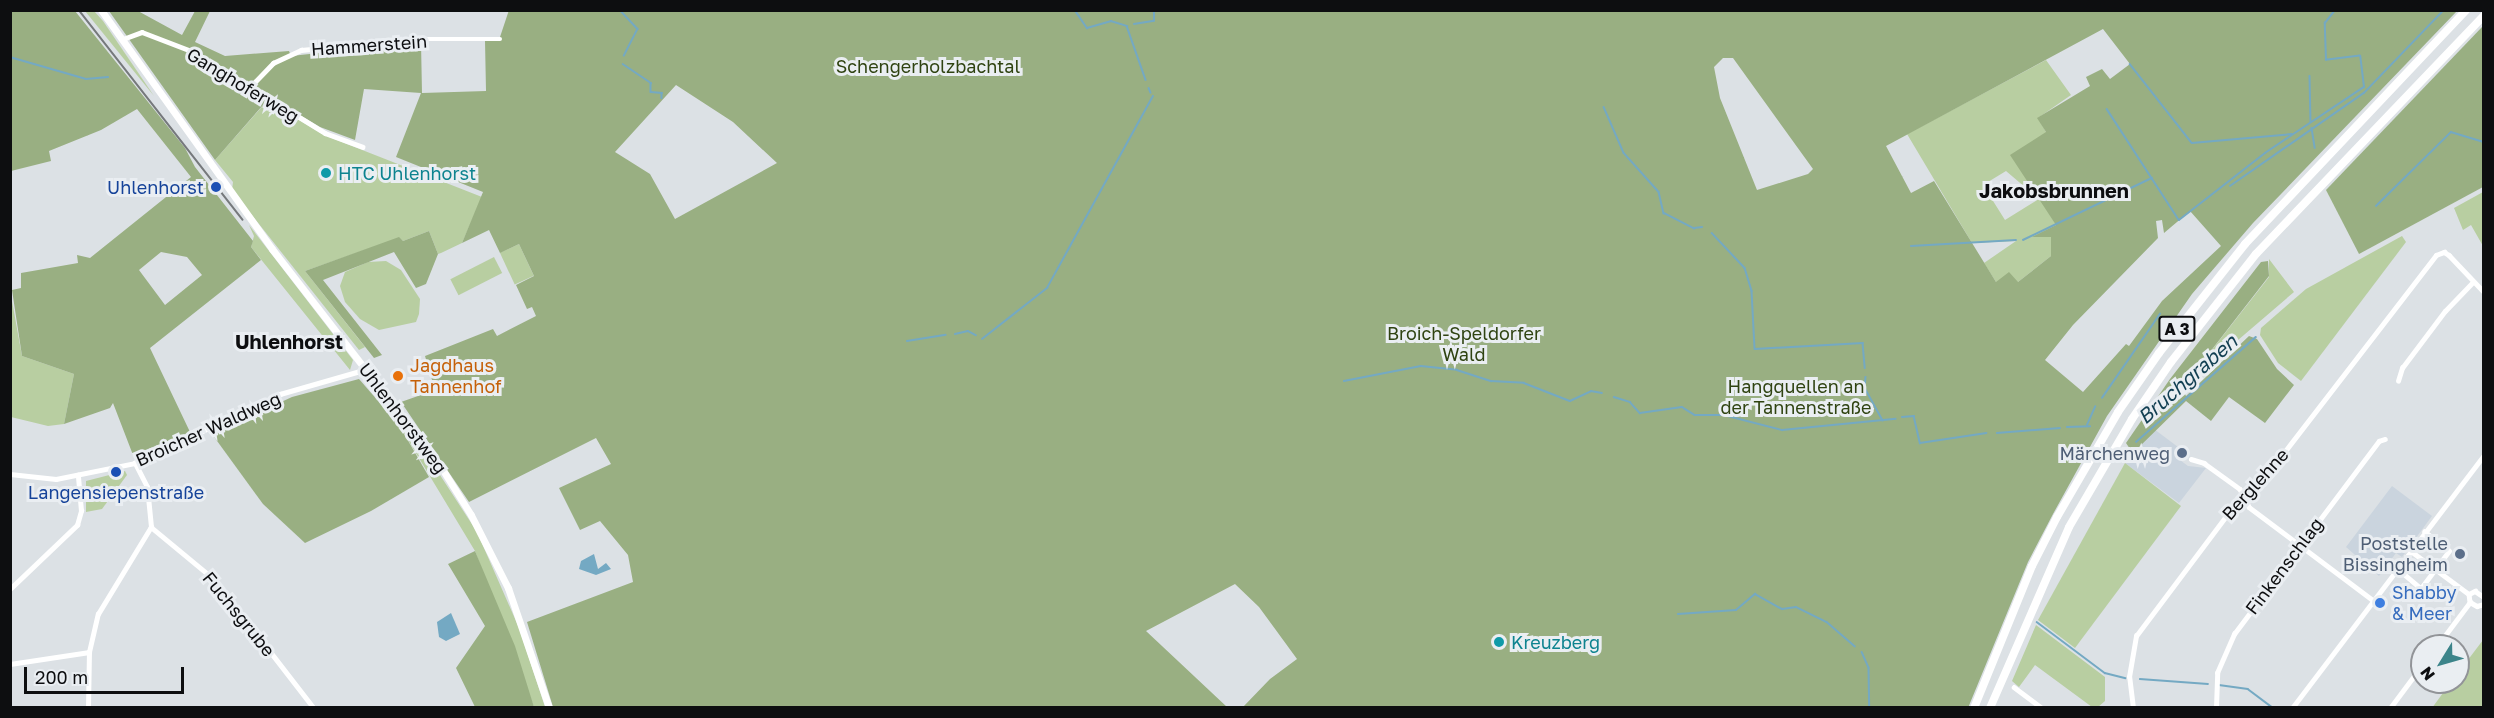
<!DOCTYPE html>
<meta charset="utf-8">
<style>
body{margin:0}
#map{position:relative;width:2494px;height:718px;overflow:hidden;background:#dce1e5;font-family:"Golos Text",sans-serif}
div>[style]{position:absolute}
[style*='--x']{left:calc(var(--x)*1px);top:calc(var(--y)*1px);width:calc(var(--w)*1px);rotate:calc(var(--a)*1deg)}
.built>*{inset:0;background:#cad4de}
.green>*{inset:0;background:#b8cea1;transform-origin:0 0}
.forest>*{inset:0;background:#99af82}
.water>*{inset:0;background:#74a9c3}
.stream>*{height:1.5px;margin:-0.75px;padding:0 0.75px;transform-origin:0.75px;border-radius:0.75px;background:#74a9c3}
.minor>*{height:4.5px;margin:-2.25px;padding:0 2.25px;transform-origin:2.25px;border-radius:2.25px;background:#fff}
.secondary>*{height:7px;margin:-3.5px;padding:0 3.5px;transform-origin:3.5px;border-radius:3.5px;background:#fff}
.motorway>*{height:8px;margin:-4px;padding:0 4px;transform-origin:4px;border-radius:4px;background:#fff}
.tram>*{height:1.5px;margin:-0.75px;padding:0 0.75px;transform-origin:0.75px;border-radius:0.75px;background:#76797c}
.dots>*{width:16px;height:16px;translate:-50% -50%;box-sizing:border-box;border:3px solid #eaeef2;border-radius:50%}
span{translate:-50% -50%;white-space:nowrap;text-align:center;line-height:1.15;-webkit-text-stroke:6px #eaeef2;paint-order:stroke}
.shield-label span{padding:2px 4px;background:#eaeef2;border:2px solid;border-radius:4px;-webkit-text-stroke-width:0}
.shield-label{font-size:16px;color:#0d0e10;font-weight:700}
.street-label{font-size:18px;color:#0d0e10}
.park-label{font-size:18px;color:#2f4311}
.culture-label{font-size:18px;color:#0d838f}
.left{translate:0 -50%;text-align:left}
.transit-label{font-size:18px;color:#164399}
.right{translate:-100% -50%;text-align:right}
.food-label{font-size:18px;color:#c56008}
.service-label{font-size:18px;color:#4e5e75}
.shop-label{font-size:18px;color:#366cbe}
.neighbourhood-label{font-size:20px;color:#0d0e10;font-weight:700}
.water-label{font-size:20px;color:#123f52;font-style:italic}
.frame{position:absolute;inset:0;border:12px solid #0d0e10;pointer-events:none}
.north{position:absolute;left:2410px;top:634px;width:60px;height:60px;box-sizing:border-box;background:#eaeef2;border:2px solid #929498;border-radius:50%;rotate:233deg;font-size:16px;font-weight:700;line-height:24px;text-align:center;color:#0d0e10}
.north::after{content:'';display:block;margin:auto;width:21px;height:27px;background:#3c848a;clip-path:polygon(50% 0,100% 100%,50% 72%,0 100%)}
.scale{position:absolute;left:24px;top:667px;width:160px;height:27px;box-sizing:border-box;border:3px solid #0d0e10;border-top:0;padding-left:8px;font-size:18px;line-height:21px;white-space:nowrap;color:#0d0e10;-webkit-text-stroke:4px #eaeef2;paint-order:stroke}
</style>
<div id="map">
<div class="built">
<div style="clip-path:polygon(2154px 429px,2182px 450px,2176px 457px,2188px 466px,2206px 468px,2179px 503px,2125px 463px,2130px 449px,2137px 449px)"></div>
<div style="clip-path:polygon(2392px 486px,2432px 516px,2402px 557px,2396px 553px,2379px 576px,2346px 547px)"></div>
</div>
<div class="green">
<div style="clip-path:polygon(85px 11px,94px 11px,103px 21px,154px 96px)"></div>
<div style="clip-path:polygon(evenodd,2046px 60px,2071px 95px,2038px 118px,2046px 132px,2056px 225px,2034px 237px,2051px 237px,2051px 256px,2018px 282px,1996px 282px,1984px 263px,2016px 241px,1972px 243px,1907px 134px,2046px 60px,2006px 171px,2039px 199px,2005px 220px,1983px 185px,2006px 171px)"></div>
<div style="clip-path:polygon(267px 101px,324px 135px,482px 197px,462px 243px,441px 253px,438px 254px,429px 231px,403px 241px,399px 238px,305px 271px,365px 347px,359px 350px,232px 190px,233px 182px,215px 160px)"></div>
<div style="clip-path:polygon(2483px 192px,2483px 246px,2471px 225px,2463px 230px,2454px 208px)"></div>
<div style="clip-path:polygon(249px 225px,353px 360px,350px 370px,251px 247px,254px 236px)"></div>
<div style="clip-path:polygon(2402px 236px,2406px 242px,2301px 381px,2278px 363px,2260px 335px,2261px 328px,2306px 289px)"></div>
<div style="left:519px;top:244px;width:35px;height:21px;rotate:65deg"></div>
<div style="left:494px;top:257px;width:18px;height:49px;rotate:63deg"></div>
<div style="clip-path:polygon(2269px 259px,2294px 292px,2182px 388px,2269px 277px)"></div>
<div style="clip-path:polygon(386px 261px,401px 270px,420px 299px,419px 314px,416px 322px,379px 330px,360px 319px,345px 302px,340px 286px,345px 272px,368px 262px)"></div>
<div style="clip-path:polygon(10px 290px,22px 356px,74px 374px,64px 424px,48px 426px,11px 417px)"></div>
<div style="clip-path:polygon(399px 425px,407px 428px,427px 455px,477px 532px,519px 628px,545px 707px,534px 707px,475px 551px)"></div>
<div style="clip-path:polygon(2125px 463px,2181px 506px,2075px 648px,2038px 620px)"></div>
<div style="clip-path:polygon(125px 471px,127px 475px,102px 509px,86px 512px,86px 481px)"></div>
<div style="clip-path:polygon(2036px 625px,2105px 677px,2105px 701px,2098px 707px,2092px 707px,2035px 665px,2019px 687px,2012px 681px)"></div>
<div style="clip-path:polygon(2483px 640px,2483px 707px,2432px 708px,2451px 682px,2458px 682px,2458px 673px)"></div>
</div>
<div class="forest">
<div style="clip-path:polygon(evenodd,509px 10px,2457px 11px,2253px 223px,2192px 294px,2107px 416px,2053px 514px,2028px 562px,1968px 708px,1243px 707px,1270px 679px,1297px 659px,1259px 607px,1235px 584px,1146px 631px,1227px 707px,553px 707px,527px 622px,633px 582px,628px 555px,600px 521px,580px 530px,559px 488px,611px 464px,596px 438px,469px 502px,401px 402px,435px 390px,425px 356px,493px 329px,497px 336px,536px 316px,532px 307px,527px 309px,516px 285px,534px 276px,519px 244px,500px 253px,489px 230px,462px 243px,483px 192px,396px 157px,421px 93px,364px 89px,355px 140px,320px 127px,270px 97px,215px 160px,109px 11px,138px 11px,182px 35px,195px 11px,210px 11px,195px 42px,225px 56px,289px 51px,291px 56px,421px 42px,422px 93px,486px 91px,485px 41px,499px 40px,509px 10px,2103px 29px,2130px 64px,2110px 79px,2102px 69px,2086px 77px,2090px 86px,2037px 118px,2046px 132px,2010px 155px,2056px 225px,2032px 237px,2051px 237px,2051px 256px,2018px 282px,2009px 272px,1996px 282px,1934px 181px,1911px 193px,1886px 146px,2103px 29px,509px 10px,1723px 58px,1733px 58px,1813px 169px,1808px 174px,1757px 190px,1720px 98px,1714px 67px,1723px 58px,509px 10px,676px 85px,733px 122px,777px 163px,675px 219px,650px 174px,615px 152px,676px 85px,509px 10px,2190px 211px,2221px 246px,2162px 301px,2129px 346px,2126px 344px,2083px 392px,2045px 360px,2073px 325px,2158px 238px,2156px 221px,2162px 220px,2164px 233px,2190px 211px)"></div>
<div style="clip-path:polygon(evenodd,10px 11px,75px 11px,185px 148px,195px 167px,253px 241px,251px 247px,261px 260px,150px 348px,190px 432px,133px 455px,113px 403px,110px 408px,64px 424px,74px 374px,22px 356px,12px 290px,21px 288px,21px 273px,78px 263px,77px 255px,90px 258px,191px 177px,137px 109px,101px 130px,49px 151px,51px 161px,11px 171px,10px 11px,161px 252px,187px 257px,202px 275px,165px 305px,139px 270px,161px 252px)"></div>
<div style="clip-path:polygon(2483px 26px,2483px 187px,2359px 254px,2326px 190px)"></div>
<div style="clip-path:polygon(429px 231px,438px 254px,426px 284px,416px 288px,394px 252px,323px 280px,382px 355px,374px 358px,305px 271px,399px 237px,403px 241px)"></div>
<div style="clip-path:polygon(2268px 261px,2269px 276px,2182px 388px,2186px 396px,2249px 336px,2257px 339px,2277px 369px,2294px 385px,2265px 423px,2229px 397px,2211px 421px,2186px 401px,2137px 449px,2130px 449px,2126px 443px,2170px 379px,2261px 262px)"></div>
<div style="clip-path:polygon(359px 379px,399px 425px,429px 477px,371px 511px,305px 543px,263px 504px,212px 434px,292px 397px)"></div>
<div style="clip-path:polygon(475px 551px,515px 646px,534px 707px,475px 707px,456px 668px,485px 626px,448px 564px)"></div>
</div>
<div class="water">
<div style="clip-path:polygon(594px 554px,598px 569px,606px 563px,611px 569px,596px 575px,579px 569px,581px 561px)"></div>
<div style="clip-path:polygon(451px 613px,460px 634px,446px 641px,439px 637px,437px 622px)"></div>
</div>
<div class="stream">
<div style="--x:620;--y:10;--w:26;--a:47"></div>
<div style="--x:638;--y:29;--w:30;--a:117"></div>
<div style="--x:1075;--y:10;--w:22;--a:56"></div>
<div style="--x:1087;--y:28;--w:25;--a:-16"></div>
<div style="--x:1111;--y:21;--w:17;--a:17"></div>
<div style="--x:1127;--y:26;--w:57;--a:70.6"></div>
<div style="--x:1134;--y:24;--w:20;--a:-9"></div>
<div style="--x:1154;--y:21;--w:11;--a:-90"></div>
<div style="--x:10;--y:57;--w:79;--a:16.1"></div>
<div style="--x:86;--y:79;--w:22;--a:-5"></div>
<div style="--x:623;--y:64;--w:34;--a:34"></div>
<div style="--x:651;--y:83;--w:9;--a:90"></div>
<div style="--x:651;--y:92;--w:11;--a:5"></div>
<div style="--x:662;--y:93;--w:5;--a:90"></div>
<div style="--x:2130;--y:64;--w:100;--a:51.9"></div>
<div style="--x:2192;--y:143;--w:100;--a:-5.1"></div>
<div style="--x:2310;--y:76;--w:46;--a:88.8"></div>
<div style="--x:1149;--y:88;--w:5;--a:68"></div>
<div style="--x:1604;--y:107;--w:50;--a:66.5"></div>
<div style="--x:1624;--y:153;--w:52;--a:48.1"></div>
<div style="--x:1659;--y:192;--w:22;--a:77"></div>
<div style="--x:1664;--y:213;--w:34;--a:27"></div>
<div style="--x:1694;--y:228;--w:8;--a:-7"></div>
<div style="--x:2107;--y:109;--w:132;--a:57"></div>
<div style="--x:2179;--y:220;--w:109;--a:-37.9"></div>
<div style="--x:2265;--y:153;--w:119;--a:-33.7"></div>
<div style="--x:2364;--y:87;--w:31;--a:-97"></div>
<div style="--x:2360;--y:56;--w:34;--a:173"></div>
<div style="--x:2326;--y:60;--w:37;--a:-92"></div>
<div style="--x:2325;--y:23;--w:16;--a:-52"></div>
<div style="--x:2312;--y:128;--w:20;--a:81"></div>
<div style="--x:2230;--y:186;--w:163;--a:-34.8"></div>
<div style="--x:2364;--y:93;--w:112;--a:-46.1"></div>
<div style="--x:2376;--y:206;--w:105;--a:-44.6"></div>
<div style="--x:2451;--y:132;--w:34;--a:17"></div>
<div style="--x:1712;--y:233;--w:48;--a:46.7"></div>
<div style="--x:1745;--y:268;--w:24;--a:73"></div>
<div style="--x:1752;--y:291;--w:58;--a:87"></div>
<div style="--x:1755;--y:349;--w:108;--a:-3.2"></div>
<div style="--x:1863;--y:343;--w:25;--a:85"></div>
<div style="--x:2023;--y:240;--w:143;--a:-25.7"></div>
<div style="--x:1911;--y:246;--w:105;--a:-3.3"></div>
<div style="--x:955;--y:334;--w:13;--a:-13"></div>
<div style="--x:968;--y:331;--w:9;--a:27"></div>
<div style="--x:982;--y:339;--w:83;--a:-38.1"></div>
<div style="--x:1047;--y:288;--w:219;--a:-61.1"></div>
<div style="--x:907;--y:341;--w:39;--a:-9"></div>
<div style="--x:1866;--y:377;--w:11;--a:95"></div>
<div style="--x:1865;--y:388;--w:37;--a:61"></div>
<div style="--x:1344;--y:381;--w:78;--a:-11"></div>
<div style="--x:1421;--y:366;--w:36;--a:6"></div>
<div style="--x:1457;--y:370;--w:36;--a:18"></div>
<div style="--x:1491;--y:381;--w:33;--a:3"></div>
<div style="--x:1524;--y:383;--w:49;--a:21.4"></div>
<div style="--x:1570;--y:401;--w:23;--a:-25"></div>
<div style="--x:1591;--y:391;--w:11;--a:10"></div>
<div style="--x:1614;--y:397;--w:17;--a:17"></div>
<div style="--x:1630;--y:402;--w:15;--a:48"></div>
<div style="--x:1640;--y:413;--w:42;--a:-8.1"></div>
<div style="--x:1682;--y:407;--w:15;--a:32"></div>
<div style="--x:1695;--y:415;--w:29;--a:0"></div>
<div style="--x:1724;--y:415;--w:60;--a:14.5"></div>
<div style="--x:1782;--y:430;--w:114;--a:-5.6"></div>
<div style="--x:2102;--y:398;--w:102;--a:-55.4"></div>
<div style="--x:1902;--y:417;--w:12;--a:-5"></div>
<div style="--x:1914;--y:416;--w:28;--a:77"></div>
<div style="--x:1920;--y:443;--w:67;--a:-8.6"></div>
<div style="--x:2087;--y:425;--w:20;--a:-66"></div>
<div style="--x:2067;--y:427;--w:23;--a:-2"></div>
<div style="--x:1997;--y:433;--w:63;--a:-4.5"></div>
<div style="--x:2136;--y:442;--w:159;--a:-41.2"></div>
<div style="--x:1678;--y:614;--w:58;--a:-3.9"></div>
<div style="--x:1736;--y:610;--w:25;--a:-40"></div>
<div style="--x:1755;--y:594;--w:31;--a:29"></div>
<div style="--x:1782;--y:609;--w:14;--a:-8"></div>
<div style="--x:1796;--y:607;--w:34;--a:26"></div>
<div style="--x:1827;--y:622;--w:37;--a:41"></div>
<div style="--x:2037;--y:622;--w:85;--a:36.9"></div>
<div style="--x:2105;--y:673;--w:21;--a:14"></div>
<div style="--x:1862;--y:652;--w:17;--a:66"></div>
<div style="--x:1869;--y:668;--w:39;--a:89"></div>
<div style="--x:1870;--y:707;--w:15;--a:4"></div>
<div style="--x:2140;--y:679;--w:68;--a:4.2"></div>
<div style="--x:2219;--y:685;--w:29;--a:8"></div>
<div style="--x:2248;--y:689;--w:31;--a:37"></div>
</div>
<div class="minor">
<div style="--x:123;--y:39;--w:20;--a:-20"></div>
<div style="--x:142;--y:32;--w:56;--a:21"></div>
<div style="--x:194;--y:52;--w:154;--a:31.7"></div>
<div style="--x:325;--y:133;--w:40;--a:20.2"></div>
<div style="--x:251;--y:86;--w:32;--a:-46"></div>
<div style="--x:273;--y:63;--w:31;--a:-25"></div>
<div style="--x:301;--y:50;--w:120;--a:-5.3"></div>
<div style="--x:420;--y:39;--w:80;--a:0"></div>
<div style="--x:2398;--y:381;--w:14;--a:-73"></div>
<div style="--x:2402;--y:368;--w:71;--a:-53"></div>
<div style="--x:2445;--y:311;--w:40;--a:-46"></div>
<div style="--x:2191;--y:459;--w:14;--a:17"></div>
<div style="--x:2204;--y:463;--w:44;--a:35.8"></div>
<div style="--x:2240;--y:489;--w:20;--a:63"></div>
<div style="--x:2249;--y:507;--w:156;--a:36.9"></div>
<div style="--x:10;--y:474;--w:46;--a:6.2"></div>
<div style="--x:56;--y:479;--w:81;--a:-11.4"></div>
<div style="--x:135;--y:463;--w:161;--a:-25.4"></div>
<div style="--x:280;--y:394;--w:91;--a:-16"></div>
<div style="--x:151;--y:527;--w:83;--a:39.6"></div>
<div style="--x:215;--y:580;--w:162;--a:52.3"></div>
<div style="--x:2411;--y:551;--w:72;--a:36.6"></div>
<div style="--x:2469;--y:594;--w:8;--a:83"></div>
<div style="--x:2470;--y:602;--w:8;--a:30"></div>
<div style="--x:2477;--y:606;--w:7;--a:-16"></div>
<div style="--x:2398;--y:569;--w:30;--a:40"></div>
<div style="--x:2421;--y:588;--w:46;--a:-52.9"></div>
<div style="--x:2449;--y:551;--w:31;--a:-142"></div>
<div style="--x:10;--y:589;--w:93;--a:-43.7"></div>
<div style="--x:77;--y:525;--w:15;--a:-74"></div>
<div style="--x:81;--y:511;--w:36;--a:-95"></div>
<div style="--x:2469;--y:594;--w:7;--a:-27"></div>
<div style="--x:2475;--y:591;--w:11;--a:34"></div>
<div style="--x:2437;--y:646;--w:55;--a:-53.1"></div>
<div style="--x:10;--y:664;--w:80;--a:-8.6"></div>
<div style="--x:2014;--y:687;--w:35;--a:37"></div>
<div style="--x:88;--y:708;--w:56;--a:-89"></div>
<div style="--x:89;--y:652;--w:39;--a:-77"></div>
<div style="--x:98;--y:614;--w:102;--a:-58.7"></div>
<div style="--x:151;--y:527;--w:40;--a:-95.7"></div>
<div style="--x:147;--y:487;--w:27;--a:-117"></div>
<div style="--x:2133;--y:708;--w:31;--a:-97"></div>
<div style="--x:2129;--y:677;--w:42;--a:-80.3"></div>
<div style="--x:2136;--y:636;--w:166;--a:-53.1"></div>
<div style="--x:2236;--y:503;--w:29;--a:-38"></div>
<div style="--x:2259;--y:485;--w:290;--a:-52.4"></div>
<div style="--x:2436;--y:255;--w:9;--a:-21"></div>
<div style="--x:2444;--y:252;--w:6;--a:31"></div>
<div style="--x:2449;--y:255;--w:51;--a:46.6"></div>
<div style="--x:2216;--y:708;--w:35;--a:-88"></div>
<div style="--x:2217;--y:673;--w:43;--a:-66.4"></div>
<div style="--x:2234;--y:634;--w:241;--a:-53.1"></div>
<div style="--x:2379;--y:441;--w:6;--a:-18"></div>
<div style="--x:2292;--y:708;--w:318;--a:-52.8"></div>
<div style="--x:2390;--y:708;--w:54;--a:-53.3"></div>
</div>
<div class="secondary">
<div style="--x:101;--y:10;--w:294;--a:54.4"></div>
<div style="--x:272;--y:249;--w:272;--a:52.2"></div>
<div style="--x:439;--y:464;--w:60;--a:57.9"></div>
<div style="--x:471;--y:515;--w:82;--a:63.1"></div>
<div style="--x:508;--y:588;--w:127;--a:71.1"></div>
</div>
<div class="motorway">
<div style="--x:1974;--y:708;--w:153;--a:-67.8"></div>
<div style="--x:2032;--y:566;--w:55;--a:-63"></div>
<div style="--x:2057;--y:517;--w:121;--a:-59.8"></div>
<div style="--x:2118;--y:412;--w:72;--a:-55.2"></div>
<div style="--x:2159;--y:353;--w:139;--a:-51.7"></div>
<div style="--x:2245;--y:244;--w:322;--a:-46.6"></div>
<div style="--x:1990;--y:708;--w:197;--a:-66.4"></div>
<div style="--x:2069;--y:527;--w:125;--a:-59.7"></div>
<div style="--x:2132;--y:419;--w:69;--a:-55.6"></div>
<div style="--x:2171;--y:362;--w:137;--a:-51.8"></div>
<div style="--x:2256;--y:254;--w:330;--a:-46.3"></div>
</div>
<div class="tram">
<div style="--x:79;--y:10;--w:266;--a:52"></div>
</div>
<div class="dots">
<div style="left:326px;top:173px;background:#0f9aa8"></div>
<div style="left:216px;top:187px;background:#1a4fb4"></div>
<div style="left:398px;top:376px;background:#e8710a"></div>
<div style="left:2182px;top:453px;background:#5c6f8a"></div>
<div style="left:116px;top:472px;background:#1a4fb4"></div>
<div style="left:2460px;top:554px;background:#5c6f8a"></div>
<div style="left:2380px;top:603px;background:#3f7fe0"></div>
<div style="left:1499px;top:642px;background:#0f9aa8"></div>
</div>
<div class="shield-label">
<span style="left:2177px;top:329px">A 3</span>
</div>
<div class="street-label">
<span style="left:369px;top:45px;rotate:-4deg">Hammerstein</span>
<span style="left:243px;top:85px;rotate:31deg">Ganghoferweg</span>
<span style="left:403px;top:418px;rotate:53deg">Uhlenhorstweg</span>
<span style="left:208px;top:429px;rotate:-24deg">Broicher Waldweg</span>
<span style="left:2255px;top:484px;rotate:-48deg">Berglehne</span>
<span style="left:2284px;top:566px;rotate:-53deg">Finkenschlag</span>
<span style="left:239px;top:614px;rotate:51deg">Fuchsgrube</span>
</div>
<div class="park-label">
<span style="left:928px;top:66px">Schengerholzbachtal</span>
<span style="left:1464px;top:344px">Broich-Speldorfer<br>Wald</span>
<span style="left:1796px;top:397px">Hangquellen an<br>der Tannenstraße</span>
</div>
<div class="culture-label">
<span class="left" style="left:338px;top:173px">HTC Uhlenhorst</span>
<span class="left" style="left:1511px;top:642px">Kreuzberg</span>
</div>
<div class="transit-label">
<span class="right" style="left:204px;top:187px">Uhlenhorst</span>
<span style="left:116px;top:492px">Langensiepenstraße</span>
</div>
<div class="food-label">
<span class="left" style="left:410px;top:376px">Jagdhaus<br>Tannenhof</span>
</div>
<div class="service-label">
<span class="right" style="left:2170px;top:453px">Märchenweg</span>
<span class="right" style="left:2448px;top:554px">Poststelle<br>Bissingheim</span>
</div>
<div class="shop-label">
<span class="left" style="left:2392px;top:603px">Shabby<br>&amp; Meer</span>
</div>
<div class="neighbourhood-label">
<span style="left:2054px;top:190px">Jakobsbrunnen</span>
<span style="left:289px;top:341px">Uhlenhorst</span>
</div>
<div class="water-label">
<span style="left:2187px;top:379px;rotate:-41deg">Bruchgraben</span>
</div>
<div class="frame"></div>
<div class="north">N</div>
<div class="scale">200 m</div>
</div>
